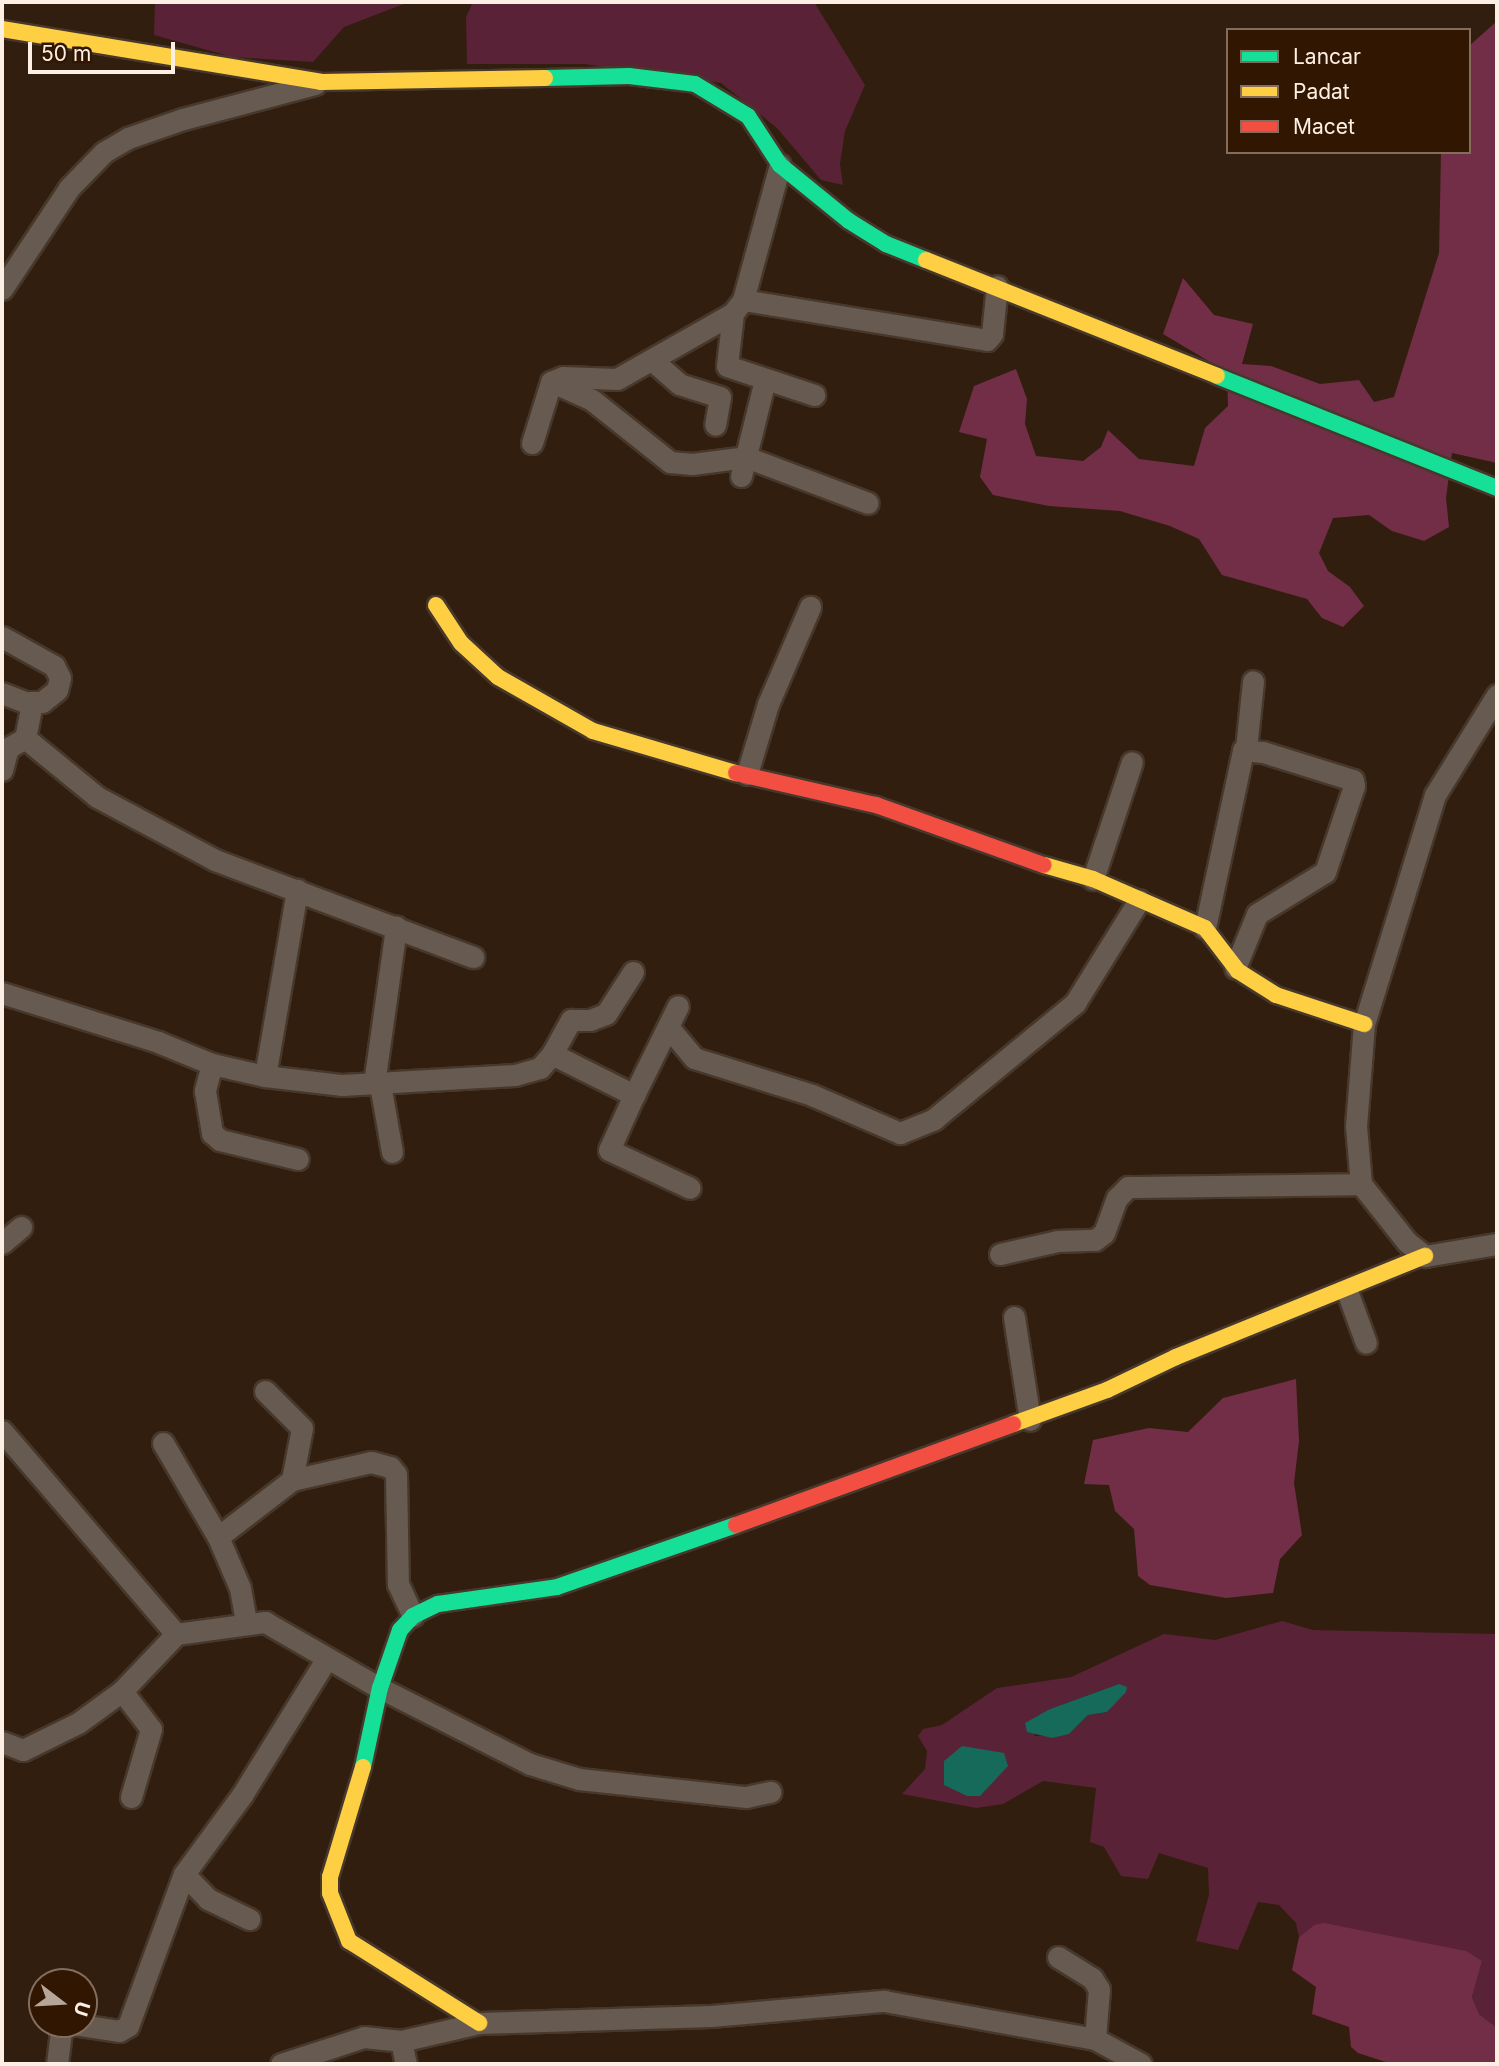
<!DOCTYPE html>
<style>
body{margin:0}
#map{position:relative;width:1499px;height:2066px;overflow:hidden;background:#311e0f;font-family:Inter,sans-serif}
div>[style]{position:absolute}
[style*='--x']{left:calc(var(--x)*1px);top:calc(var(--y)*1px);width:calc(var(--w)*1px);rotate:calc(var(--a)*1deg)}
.green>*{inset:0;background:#592236}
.forest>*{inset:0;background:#722e47}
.water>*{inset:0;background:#166a5a}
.roads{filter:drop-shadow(2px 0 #47382b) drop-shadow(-2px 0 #47382b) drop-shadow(0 2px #47382b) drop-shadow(0 -2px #47382b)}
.street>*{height:21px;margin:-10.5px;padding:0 10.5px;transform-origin:10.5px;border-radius:10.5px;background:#675a50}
.fast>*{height:16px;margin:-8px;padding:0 8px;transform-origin:8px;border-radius:8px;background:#16e098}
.slow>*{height:16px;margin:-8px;padding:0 8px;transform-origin:8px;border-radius:8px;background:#ffcf43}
.jam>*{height:16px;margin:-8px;padding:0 8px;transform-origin:8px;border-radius:8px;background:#f24e42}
span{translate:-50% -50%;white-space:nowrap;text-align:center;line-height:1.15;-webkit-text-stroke:6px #311702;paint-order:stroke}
.frame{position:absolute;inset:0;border:4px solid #feefe5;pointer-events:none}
.legend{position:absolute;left:1226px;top:28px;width:245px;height:126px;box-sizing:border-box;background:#311702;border:2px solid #836d5d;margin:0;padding:9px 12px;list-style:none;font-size:21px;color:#feefe5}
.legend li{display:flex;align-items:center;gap:14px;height:35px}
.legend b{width:35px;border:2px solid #836d5d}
.north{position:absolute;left:28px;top:1968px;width:70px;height:70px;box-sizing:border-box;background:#311702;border:2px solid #836d5d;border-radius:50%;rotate:107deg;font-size:19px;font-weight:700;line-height:28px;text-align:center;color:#feefe5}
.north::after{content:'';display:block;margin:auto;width:24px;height:32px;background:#b6a69a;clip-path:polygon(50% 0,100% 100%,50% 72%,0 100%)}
.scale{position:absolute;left:28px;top:42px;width:147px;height:32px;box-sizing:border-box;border:4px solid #feefe5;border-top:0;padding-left:9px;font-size:21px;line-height:24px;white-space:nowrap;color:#feefe5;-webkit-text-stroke:5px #311702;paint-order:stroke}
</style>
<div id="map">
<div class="green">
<div style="clip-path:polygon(155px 2px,409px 2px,344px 27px,313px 62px,232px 57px,154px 35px)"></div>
<div style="clip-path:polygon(473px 2px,814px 2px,865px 85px,845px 131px,840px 164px,843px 185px,821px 180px,777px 128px,721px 83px,584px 64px,467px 64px,466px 17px)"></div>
<div style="clip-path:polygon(evenodd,1282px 1621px,1313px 1630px,1497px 1634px,1497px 2028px,1479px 2014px,1472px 1997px,1482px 1961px,1314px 1925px,1299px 1937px,1296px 1923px,1279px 1905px,1258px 1902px,1238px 1950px,1196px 1941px,1209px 1895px,1208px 1868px,1159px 1853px,1148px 1879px,1121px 1876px,1104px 1847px,1090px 1842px,1096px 1788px,1043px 1781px,1003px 1804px,976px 1808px,902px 1794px,925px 1769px,927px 1751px,918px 1736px,923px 1729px,942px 1725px,997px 1688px,1071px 1677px,1164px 1634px,1215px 1640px,1282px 1621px,1119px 1684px,1107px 1712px,1088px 1715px,1069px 1734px,1034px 1736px,1050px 1709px,1119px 1684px)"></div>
</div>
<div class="forest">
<div style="clip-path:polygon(1497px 21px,1497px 463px,1452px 453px,1446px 498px,1449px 527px,1424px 541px,1392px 531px,1369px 515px,1333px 518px,1319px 553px,1328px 571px,1350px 587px,1364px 606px,1343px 627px,1322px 618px,1307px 599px,1222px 575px,1199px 539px,1170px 526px,1120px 511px,1049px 506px,993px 495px,980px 477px,987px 439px,959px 432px,974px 386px,1016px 369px,1027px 399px,1025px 424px,1036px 456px,1083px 461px,1101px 447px,1108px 430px,1139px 459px,1194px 466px,1205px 428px,1228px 406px,1227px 372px,1163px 334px,1183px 278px,1214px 315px,1253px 324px,1242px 364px,1271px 366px,1320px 384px,1359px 380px,1374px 402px,1394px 397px,1439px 253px,1441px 152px,1469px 152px,1469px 46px)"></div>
<div style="clip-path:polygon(1296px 1379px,1299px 1441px,1294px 1483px,1302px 1535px,1280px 1559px,1273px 1593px,1226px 1598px,1150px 1585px,1138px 1576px,1134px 1529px,1115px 1511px,1109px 1485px,1084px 1484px,1093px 1440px,1149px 1428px,1188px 1432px,1223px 1398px)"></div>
<div style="clip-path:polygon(1324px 1923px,1466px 1951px,1482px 1961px,1472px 1997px,1479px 2014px,1497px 2028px,1497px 2064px,1392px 2064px,1358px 2053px,1351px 2047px,1349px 2027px,1312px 2014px,1316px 1987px,1292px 1970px,1299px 1937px,1314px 1925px)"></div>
</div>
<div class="water">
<div style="clip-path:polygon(1119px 1684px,1127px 1687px,1126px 1692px,1107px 1712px,1088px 1715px,1069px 1734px,1052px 1738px,1027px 1732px,1025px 1723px,1050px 1709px)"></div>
<div style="clip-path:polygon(962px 1746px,1004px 1753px,1008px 1766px,980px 1796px,967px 1796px,944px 1785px,944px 1761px)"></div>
</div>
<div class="roads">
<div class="street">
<div style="--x:2;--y:289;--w:121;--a:-56.4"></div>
<div style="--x:69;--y:188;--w:50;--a:-45.8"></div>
<div style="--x:104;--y:152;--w:28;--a:-30"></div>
<div style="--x:128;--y:138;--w:58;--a:-19.1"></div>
<div style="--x:183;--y:119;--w:137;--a:-14.9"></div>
<div style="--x:743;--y:300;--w:247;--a:9.3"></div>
<div style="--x:987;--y:340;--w:8;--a:-50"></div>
<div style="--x:992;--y:334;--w:48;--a:-84.1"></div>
<div style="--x:733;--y:313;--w:53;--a:96.5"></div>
<div style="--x:727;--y:366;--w:92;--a:18.4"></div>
<div style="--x:653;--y:361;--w:35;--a:41"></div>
<div style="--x:679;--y:384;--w:43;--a:17.6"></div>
<div style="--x:720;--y:397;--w:28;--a:100"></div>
<div style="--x:552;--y:382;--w:44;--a:24.2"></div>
<div style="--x:592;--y:400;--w:100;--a:38.5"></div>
<div style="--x:670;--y:462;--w:22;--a:5"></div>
<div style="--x:692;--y:464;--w:54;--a:-7.4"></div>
<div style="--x:746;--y:457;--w:130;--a:20.7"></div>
<div style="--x:532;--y:443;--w:64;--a:-72.7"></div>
<div style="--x:551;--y:382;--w:13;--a:-23"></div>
<div style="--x:563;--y:377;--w:54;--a:2.1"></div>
<div style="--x:617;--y:379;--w:133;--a:-29.6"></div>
<div style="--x:733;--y:313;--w:16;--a:-52"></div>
<div style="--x:743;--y:300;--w:140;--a:-74.7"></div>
<div style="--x:741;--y:476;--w:99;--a:-76"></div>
<div style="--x:2;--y:637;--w:60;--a:29.1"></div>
<div style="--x:54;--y:666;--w:13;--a:63"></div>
<div style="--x:60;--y:678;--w:12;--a:104"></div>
<div style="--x:57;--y:690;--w:19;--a:141"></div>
<div style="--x:42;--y:702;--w:17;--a:180"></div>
<div style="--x:25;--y:702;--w:25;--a:-159"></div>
<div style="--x:1497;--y:695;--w:118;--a:121.8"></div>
<div style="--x:1435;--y:795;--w:240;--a:107.2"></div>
<div style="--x:1364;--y:1024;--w:102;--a:94.5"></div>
<div style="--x:1356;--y:1126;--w:58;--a:85.1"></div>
<div style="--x:1361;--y:1184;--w:74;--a:51.6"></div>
<div style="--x:1407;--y:1242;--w:23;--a:38"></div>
<div style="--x:1425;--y:1256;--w:73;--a:-9.5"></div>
<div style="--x:32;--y:703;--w:36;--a:101"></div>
<div style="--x:25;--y:738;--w:93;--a:39.3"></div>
<div style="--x:97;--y:797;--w:134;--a:28.1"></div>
<div style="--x:215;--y:860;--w:276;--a:20.6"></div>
<div style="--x:1246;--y:749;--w:68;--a:-84.1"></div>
<div style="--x:2;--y:770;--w:23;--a:-75"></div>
<div style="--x:8;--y:748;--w:20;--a:-30"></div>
<div style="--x:747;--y:774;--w:73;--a:-73.3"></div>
<div style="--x:768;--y:704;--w:106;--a:-66.6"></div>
<div style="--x:1093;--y:879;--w:123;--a:-71.6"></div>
<div style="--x:1205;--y:928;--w:182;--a:-77.9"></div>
<div style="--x:1243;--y:750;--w:20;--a:6"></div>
<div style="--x:1263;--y:752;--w:94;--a:17.3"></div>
<div style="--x:1353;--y:780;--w:6;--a:81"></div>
<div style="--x:1354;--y:786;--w:91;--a:108.6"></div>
<div style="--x:1325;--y:872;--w:80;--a:148.3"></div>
<div style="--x:1257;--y:914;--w:58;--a:112.2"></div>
<div style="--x:2;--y:993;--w:164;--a:17.4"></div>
<div style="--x:158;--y:1042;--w:58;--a:22.2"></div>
<div style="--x:212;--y:1064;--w:54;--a:12.8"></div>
<div style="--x:265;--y:1076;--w:78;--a:6.7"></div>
<div style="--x:342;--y:1085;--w:173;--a:-3.3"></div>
<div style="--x:515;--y:1075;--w:26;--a:-16"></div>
<div style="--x:540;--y:1068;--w:18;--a:-49"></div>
<div style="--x:552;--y:1054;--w:92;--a:26.6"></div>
<div style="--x:634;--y:1095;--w:99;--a:-63.7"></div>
<div style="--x:669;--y:1028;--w:39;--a:50"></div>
<div style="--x:694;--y:1058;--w:124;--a:17.4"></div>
<div style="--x:812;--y:1095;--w:96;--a:23.4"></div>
<div style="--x:900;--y:1133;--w:37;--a:-22"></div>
<div style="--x:934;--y:1119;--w:183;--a:-39.4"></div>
<div style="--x:1075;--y:1003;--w:121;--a:-58.1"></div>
<div style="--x:552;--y:1054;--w:39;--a:-61"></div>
<div style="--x:571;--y:1020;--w:19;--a:0"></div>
<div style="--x:590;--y:1020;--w:17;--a:-21"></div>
<div style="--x:606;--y:1014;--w:50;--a:-57.3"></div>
<div style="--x:212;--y:1064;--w:28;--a:105"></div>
<div style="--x:205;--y:1091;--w:43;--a:80.5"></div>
<div style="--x:212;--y:1133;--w:11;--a:41"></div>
<div style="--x:220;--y:1140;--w:80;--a:13.7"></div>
<div style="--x:265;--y:1076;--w:189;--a:-80.2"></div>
<div style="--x:374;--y:1084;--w:159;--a:-82"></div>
<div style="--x:380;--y:1084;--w:69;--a:80"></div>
<div style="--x:634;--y:1095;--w:60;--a:114.4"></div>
<div style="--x:609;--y:1150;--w:89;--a:25.1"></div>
<div style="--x:2;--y:1243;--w:25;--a:-40"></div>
<div style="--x:1000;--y:1254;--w:58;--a:-12.8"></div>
<div style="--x:1057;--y:1241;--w:38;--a:-2"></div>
<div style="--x:1095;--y:1240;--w:11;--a:-38"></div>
<div style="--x:1104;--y:1233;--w:37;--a:-70"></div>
<div style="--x:1117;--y:1198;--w:16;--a:-45"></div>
<div style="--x:1128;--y:1187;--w:233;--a:-0.7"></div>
<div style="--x:1347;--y:1291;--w:55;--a:69.9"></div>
<div style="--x:1014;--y:1317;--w:104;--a:81.2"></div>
<div style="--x:265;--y:1391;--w:52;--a:45"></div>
<div style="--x:302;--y:1428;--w:53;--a:100.9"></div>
<div style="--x:2;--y:1431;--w:267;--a:49.4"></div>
<div style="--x:176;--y:1634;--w:90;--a:-7.7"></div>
<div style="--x:265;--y:1622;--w:133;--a:29.9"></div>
<div style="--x:380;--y:1688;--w:168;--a:26.9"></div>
<div style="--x:530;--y:1764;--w:51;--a:17"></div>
<div style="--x:579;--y:1779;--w:168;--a:6.2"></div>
<div style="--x:746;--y:1797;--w:25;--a:-12"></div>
<div style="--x:163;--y:1443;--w:109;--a:59.7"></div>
<div style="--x:246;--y:1622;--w:35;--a:-100"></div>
<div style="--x:240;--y:1588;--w:56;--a:-113.3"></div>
<div style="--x:218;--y:1537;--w:93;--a:-37.6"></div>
<div style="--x:292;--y:1480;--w:81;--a:-12.8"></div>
<div style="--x:371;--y:1462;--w:20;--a:15"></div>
<div style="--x:390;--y:1467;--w:9;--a:49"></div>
<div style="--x:396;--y:1474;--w:110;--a:89"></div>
<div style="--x:398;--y:1584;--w:35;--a:65"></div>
<div style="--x:2;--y:1742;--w:22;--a:21"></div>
<div style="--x:23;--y:1750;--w:61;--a:-26.1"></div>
<div style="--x:78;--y:1723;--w:54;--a:-36"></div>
<div style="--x:131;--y:1797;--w:71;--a:-73.6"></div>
<div style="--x:151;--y:1729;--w:48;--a:-127.3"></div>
<div style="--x:122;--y:1691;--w:79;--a:-46.5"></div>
<div style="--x:184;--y:1874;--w:35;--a:46"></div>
<div style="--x:208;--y:1899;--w:46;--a:26"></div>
<div style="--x:1058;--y:1957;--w:40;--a:32"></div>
<div style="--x:1092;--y:1978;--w:13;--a:58"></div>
<div style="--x:1099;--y:1989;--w:50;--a:94.6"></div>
<div style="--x:74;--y:2024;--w:46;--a:8.8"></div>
<div style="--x:119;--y:2031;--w:10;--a:-29"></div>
<div style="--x:128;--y:2026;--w:162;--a:-69.8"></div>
<div style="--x:184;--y:1874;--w:98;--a:-53.7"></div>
<div style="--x:242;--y:1795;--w:161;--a:-58.2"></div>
<div style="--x:401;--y:2041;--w:24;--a:78"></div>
<div style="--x:57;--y:2064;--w:35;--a:-83"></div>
<div style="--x:61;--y:2029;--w:8;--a:-40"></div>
<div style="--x:281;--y:2064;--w:87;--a:-18"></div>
<div style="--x:364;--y:2037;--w:37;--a:6"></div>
<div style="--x:401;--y:2041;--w:80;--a:-13"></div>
<div style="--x:479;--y:2023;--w:232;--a:-1.7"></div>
<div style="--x:711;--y:2016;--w:174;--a:-5"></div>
<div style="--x:884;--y:2001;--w:214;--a:10.2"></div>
<div style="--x:1095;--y:2039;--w:52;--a:28.5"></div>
</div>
<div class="fast">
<div style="--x:545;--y:78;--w:84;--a:-1.4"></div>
<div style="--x:629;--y:76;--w:66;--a:6.9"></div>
<div style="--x:695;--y:84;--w:62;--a:31.1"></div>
<div style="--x:748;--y:116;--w:59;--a:56.9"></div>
<div style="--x:780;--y:165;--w:89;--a:39.1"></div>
<div style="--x:849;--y:221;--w:44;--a:31.9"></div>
<div style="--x:886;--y:244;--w:43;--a:21.8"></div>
<div style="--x:1217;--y:376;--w:302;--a:21.8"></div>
<div style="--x:363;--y:1767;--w:81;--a:-77.9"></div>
<div style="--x:380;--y:1688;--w:61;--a:-71"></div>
<div style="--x:400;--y:1630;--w:19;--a:-47"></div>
<div style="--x:413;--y:1616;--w:28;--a:-26"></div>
<div style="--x:438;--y:1604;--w:120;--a:-8.1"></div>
<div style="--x:557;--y:1587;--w:189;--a:-19.1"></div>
</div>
<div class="slow">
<div style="--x:2;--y:29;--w:323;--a:9.4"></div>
<div style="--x:321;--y:82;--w:224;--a:-1"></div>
<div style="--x:926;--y:260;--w:313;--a:21.7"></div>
<div style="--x:436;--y:605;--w:45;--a:56.7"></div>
<div style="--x:461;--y:643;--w:50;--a:42.6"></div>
<div style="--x:498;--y:677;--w:109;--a:29.6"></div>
<div style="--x:593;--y:731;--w:149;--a:16.4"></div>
<div style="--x:1044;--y:865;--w:51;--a:15.9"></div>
<div style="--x:1093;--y:879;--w:122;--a:23.6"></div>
<div style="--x:1205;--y:928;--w:54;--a:52.5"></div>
<div style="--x:1238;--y:971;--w:45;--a:32.3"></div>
<div style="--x:1276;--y:995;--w:93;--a:18.2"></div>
<div style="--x:1013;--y:1424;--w:100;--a:-19.9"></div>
<div style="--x:1107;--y:1390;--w:76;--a:-25.6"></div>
<div style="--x:1176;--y:1357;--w:269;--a:-22.1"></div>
<div style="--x:363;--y:1767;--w:115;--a:106.7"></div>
<div style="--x:330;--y:1877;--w:16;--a:90"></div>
<div style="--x:330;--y:1893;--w:52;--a:68.4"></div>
<div style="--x:349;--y:1941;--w:154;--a:32.2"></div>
</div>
<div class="jam">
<div style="--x:736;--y:773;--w:144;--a:12.9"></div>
<div style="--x:876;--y:805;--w:178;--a:19.7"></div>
<div style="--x:736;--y:1525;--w:295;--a:-20"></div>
</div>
</div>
<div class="frame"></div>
<ul class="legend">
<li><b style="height:9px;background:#16e098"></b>Lancar</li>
<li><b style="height:9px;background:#ffcf43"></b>Padat</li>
<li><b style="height:9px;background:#f24e42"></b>Macet</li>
</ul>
<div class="north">U</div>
<div class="scale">50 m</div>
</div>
